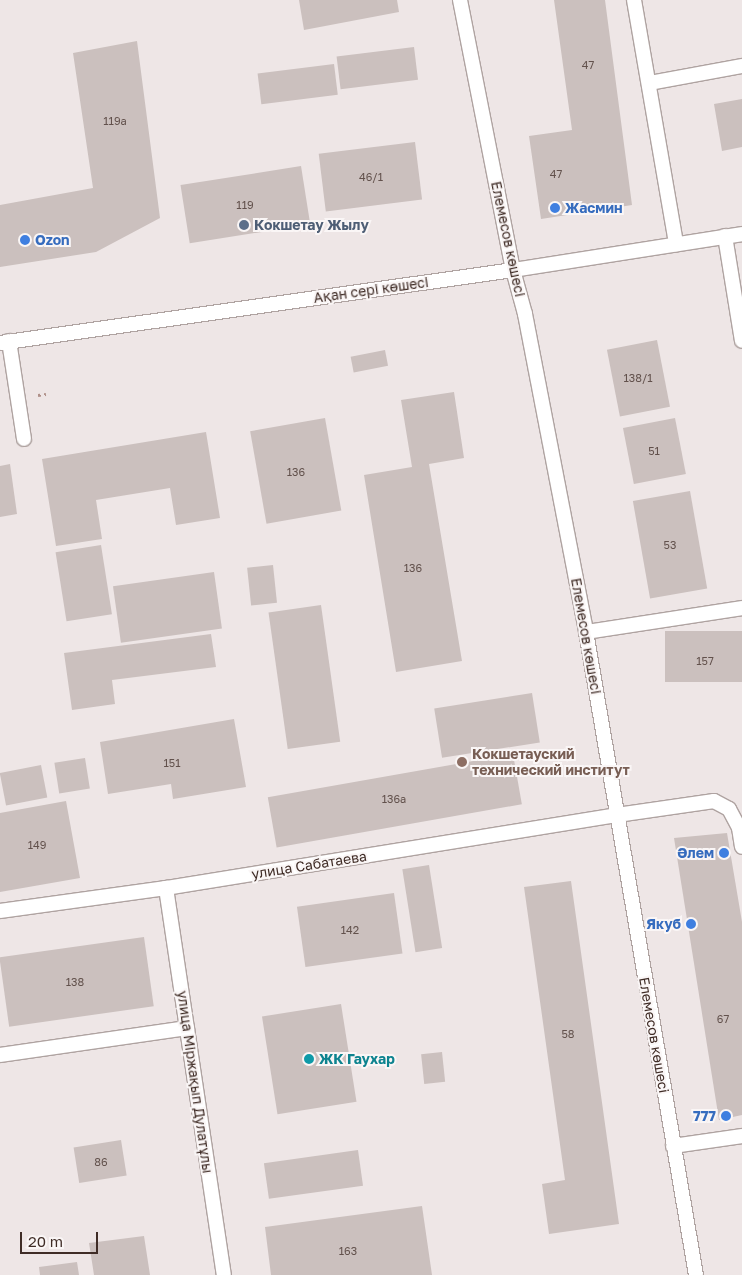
<!DOCTYPE html>
<meta charset="utf-8">
<style>
body{margin:0}
#map{position:relative;width:742px;height:1275px;overflow:hidden;background:#eee6e6;font-family:"Golos Text",sans-serif}
div>[style]{position:absolute}
[style*='--x']{left:calc(var(--x)*1px);top:calc(var(--y)*1px);width:calc(var(--w)*1px);rotate:calc(var(--a)*1deg)}
.building>*{inset:0;background:#cbc0be;transform-origin:0 0}
.path>*{height:3px;margin-top:-1.5px;transform-origin:0;background:repeating-linear-gradient(90deg,#af9089 0 2.5px,transparent 0 6.5px)}
.roads{filter:drop-shadow(1px 0 #afa3a1) drop-shadow(-1px 0 #afa3a1) drop-shadow(0 1px #afa3a1) drop-shadow(0 -1px #afa3a1)}
.service>*{height:14px;margin:-7px;padding:0 7px;transform-origin:7px;border-radius:7px;background:#fff}
.minor>*{height:14px;margin:-7px;padding:0 7px;transform-origin:7px;border-radius:7px;background:#fff}
.tertiary>*{height:14px;margin:-7px;padding:0 7px;transform-origin:7px;border-radius:7px;background:#fff}
.dots>*{width:14px;height:14px;translate:-50% -50%;box-sizing:border-box;border:2px solid #faf6f6;border-radius:50%}
span{translate:-50% -50%;white-space:nowrap;text-align:center;line-height:1.15;-webkit-text-stroke:4px #faf6f6;paint-order:stroke}
.number-label{font-size:11px;color:#62514c}
.number-label span{-webkit-text-stroke-width:0}
.shop-label{font-size:14px;color:#366cbe;font-weight:700}
.left{translate:0 -50%;text-align:left}
.right{translate:-100% -50%;text-align:right}
.service-label{font-size:14px;color:#4e5e75;font-weight:700}
.street-label{font-size:14px;color:#3f2c26}
.education-label{font-size:14px;color:#785e54;font-weight:700}
.culture-label{font-size:14px;color:#0d838f;font-weight:700}
.scale{position:absolute;left:20px;top:1232px;width:78px;height:22px;box-sizing:border-box;border:2px solid #3f2c26;border-top:0;padding-left:6px;font-size:15px;line-height:18px;white-space:nowrap;color:#3f2c26;-webkit-text-stroke:4px #faf6f6;paint-order:stroke}
</style>
<div id="map">
<div class="building">
<div style="clip-path:polygon(299px 0,397px 0,399px 12px,304px 30px)"></div>
<div style="clip-path:polygon(554px 0,605px 0,632px 205px,541px 219px,529px 136px,572px 130px)"></div>
<div style="clip-path:polygon(137px 41px,160px 218px,96px 252px,0 267px,0 205px,93px 188px,73px 53px)"></div>
<div style="left:414px;top:47px;width:33px;height:78px;rotate:83deg"></div>
<div style="left:334px;top:64px;width:31px;height:77px;rotate:83deg"></div>
<div style="clip-path:polygon(742px 99px,742px 147px,722px 151px,714px 104px)"></div>
<div style="left:415px;top:142px;width:58px;height:97px;rotate:83deg"></div>
<div style="left:301px;top:166px;width:59px;height:122px;rotate:81deg"></div>
<div style="left:657px;top:340px;width:68px;height:51px;rotate:79deg"></div>
<div style="left:385px;top:350px;width:16px;height:35px;rotate:79deg"></div>
<div style="clip-path:polygon(454px 392px,464px 458px,429px 464px,462px 661px,396px 672px,364px 475px,412px 467px,401px 400px)"></div>
<div style="left:325px;top:418px;width:94px;height:76px;rotate:80deg"></div>
<div style="left:675px;top:418px;width:57px;height:53px;rotate:79deg"></div>
<div style="clip-path:polygon(206px 432px,220px 518px,176px 525px,170px 488px,96px 500px,102px 539px,56px 546px,42px 459px)"></div>
<div style="clip-path:polygon(10px 464px,17px 514px,0 517px,0 466px)"></div>
<div style="left:690px;top:491px;width:99px;height:58px;rotate:80deg"></div>
<div style="left:101px;top:545px;width:70px;height:46px;rotate:81deg"></div>
<div style="left:273px;top:565px;width:38px;height:26px;rotate:84deg"></div>
<div style="left:214px;top:572px;width:57px;height:102px;rotate:82deg"></div>
<div style="left:321px;top:605px;width:138px;height:53px;rotate:82deg"></div>
<div style="left:742px;top:631px;width:51px;height:77px;rotate:90deg"></div>
<div style="clip-path:polygon(211px 634px,216px 667px,112px 680px,115px 704px,72px 710px,64px 653px)"></div>
<div style="left:532px;top:693px;width:50px;height:99px;rotate:81deg"></div>
<div style="clip-path:polygon(234px 719px,246px 787px,173px 799px,171px 784px,108px 794px,100px 742px)"></div>
<div style="left:513px;top:754px;width:51px;height:249px;rotate:80deg"></div>
<div style="left:85px;top:758px;width:31px;height:31px;rotate:81deg"></div>
<div style="left:41px;top:765px;width:33px;height:42px;rotate:79deg"></div>
<div style="clip-path:polygon(66px 801px,80px 878px,0 892px,0 813px)"></div>
<div style="clip-path:polygon(727px 833px,742px 922px,742px 1115px,719px 1120px,674px 838px)"></div>
<div style="left:429px;top:865px;width:84px;height:27px;rotate:81deg"></div>
<div style="clip-path:polygon(571px 881px,619px 1224px,549px 1234px,542px 1184px,565px 1180px,524px 887px)"></div>
<div style="left:394px;top:893px;width:61px;height:98px;rotate:82deg"></div>
<div style="left:144px;top:937px;width:70px;height:146px;rotate:82deg"></div>
<div style="left:341px;top:1004px;width:99px;height:80px;rotate:81deg"></div>
<div style="left:442px;top:1052px;width:30px;height:21px;rotate:84deg"></div>
<div style="left:121px;top:1140px;width:36px;height:48px;rotate:81deg"></div>
<div style="left:358px;top:1150px;width:36px;height:95px;rotate:82deg"></div>
<div style="clip-path:polygon(422px 1206px,432px 1275px,271px 1275px,265px 1227px)"></div>
<div style="clip-path:polygon(144px 1236px,150px 1275px,94px 1275px,89px 1243px)"></div>
<div style="clip-path:polygon(77px 1262px,79px 1275px,40px 1275px,39px 1267px)"></div>
</div>
<div class="path">
<div style="--x:38;--y:395;--w:8;--a:-7"></div>
</div>
<div class="roads">
<div class="service">
<div style="--x:634;--y:0;--w:248;--a:80.2"></div>
<div style="--x:649;--y:83;--w:95;--a:-10.4"></div>
<div style="--x:725;--y:236;--w:106;--a:80.8"></div>
<div style="--x:9;--y:341;--w:99;--a:81.3"></div>
<div style="--x:586;--y:632;--w:158;--a:-8.7"></div>
<div style="--x:617;--y:815;--w:98;--a:-8.2"></div>
<div style="--x:714;--y:801;--w:17;--a:28"></div>
<div style="--x:729;--y:809;--w:21;--a:62"></div>
<div style="--x:739;--y:828;--w:19;--a:81"></div>
<div style="--x:0;--y:1055;--w:189;--a:-8.2"></div>
<div style="--x:673;--y:1146;--w:70;--a:-8.2"></div>
</div>
<div class="minor">
<div style="--x:460;--y:0;--w:275;--a:78.9"></div>
<div style="--x:513;--y:270;--w:46;--a:74.7"></div>
<div style="--x:525;--y:314;--w:324;--a:79.1"></div>
<div style="--x:586;--y:632;--w:652;--a:80.29"></div>
<div style="--x:166;--y:888;--w:391;--a:81.5"></div>
<div style="--x:0;--y:911;--w:168;--a:-7.9"></div>
<div style="--x:166;--y:888;--w:457;--a:-9.2"></div>
</div>
<div class="tertiary">
<div style="--x:0;--y:343;--w:518;--a:-8.1"></div>
<div style="--x:513;--y:270;--w:232;--a:-8.9"></div>
</div>
</div>
<div class="dots">
<div style="left:555px;top:208px;background:#3f7fe0"></div>
<div style="left:244px;top:225px;background:#5c6f8a"></div>
<div style="left:25px;top:240px;background:#3f7fe0"></div>
<div style="left:462px;top:762px;background:#8d6e63"></div>
<div style="left:724px;top:853px;background:#3f7fe0"></div>
<div style="left:691px;top:924px;background:#3f7fe0"></div>
<div style="left:309px;top:1059px;background:#0f9aa8"></div>
<div style="left:726px;top:1116px;background:#3f7fe0"></div>
</div>
<div class="number-label">
<span style="left:588px;top:65px">47</span>
<span style="left:115px;top:121px">119а</span>
<span style="left:556px;top:174px">47</span>
<span style="left:371px;top:177px">46/1</span>
<span style="left:245px;top:205px">119</span>
<span style="left:638px;top:378px">138/1</span>
<span style="left:654px;top:451px">51</span>
<span style="left:296px;top:472px">136</span>
<span style="left:670px;top:545px">53</span>
<span style="left:413px;top:568px">136</span>
<span style="left:705px;top:661px">157</span>
<span style="left:172px;top:763px">151</span>
<span style="left:394px;top:799px">136а</span>
<span style="left:37px;top:845px">149</span>
<span style="left:350px;top:930px">142</span>
<span style="left:75px;top:982px">138</span>
<span style="left:723px;top:1019px">67</span>
<span style="left:568px;top:1034px">58</span>
<span style="left:101px;top:1162px">86</span>
<span style="left:348px;top:1251px">163</span>
</div>
<div class="shop-label">
<span class="left" style="left:565px;top:208px">Жасмин</span>
<span class="left" style="left:35px;top:240px">Ozon</span>
<span class="right" style="left:714px;top:853px">Әлем</span>
<span class="right" style="left:681px;top:924px">Якуб</span>
<span class="right" style="left:716px;top:1116px">777</span>
</div>
<div class="service-label">
<span class="left" style="left:254px;top:225px">Кокшетау Жылу</span>
</div>
<div class="street-label">
<span style="left:508px;top:239px;rotate:78deg">Елемесов көшесі</span>
<span style="left:371px;top:290px;rotate:-8deg">Ақан сері көшесі</span>
<span style="left:586px;top:636px;rotate:80deg">Елемесов көшесі</span>
<span style="left:309px;top:865px;rotate:-9deg">улица Сабатаева</span>
<span style="left:654px;top:1035px;rotate:80deg">Елемесов көшесі</span>
<span style="left:195px;top:1082px;rotate:82deg">улица Міржақып Дулатұлы</span>
</div>
<div class="education-label">
<span class="left" style="left:472px;top:762px">Кокшетауский<br>технический институт</span>
</div>
<div class="culture-label">
<span class="left" style="left:319px;top:1059px">ЖК Гаухар</span>
</div>
<div class="scale">20 m</div>
</div>
